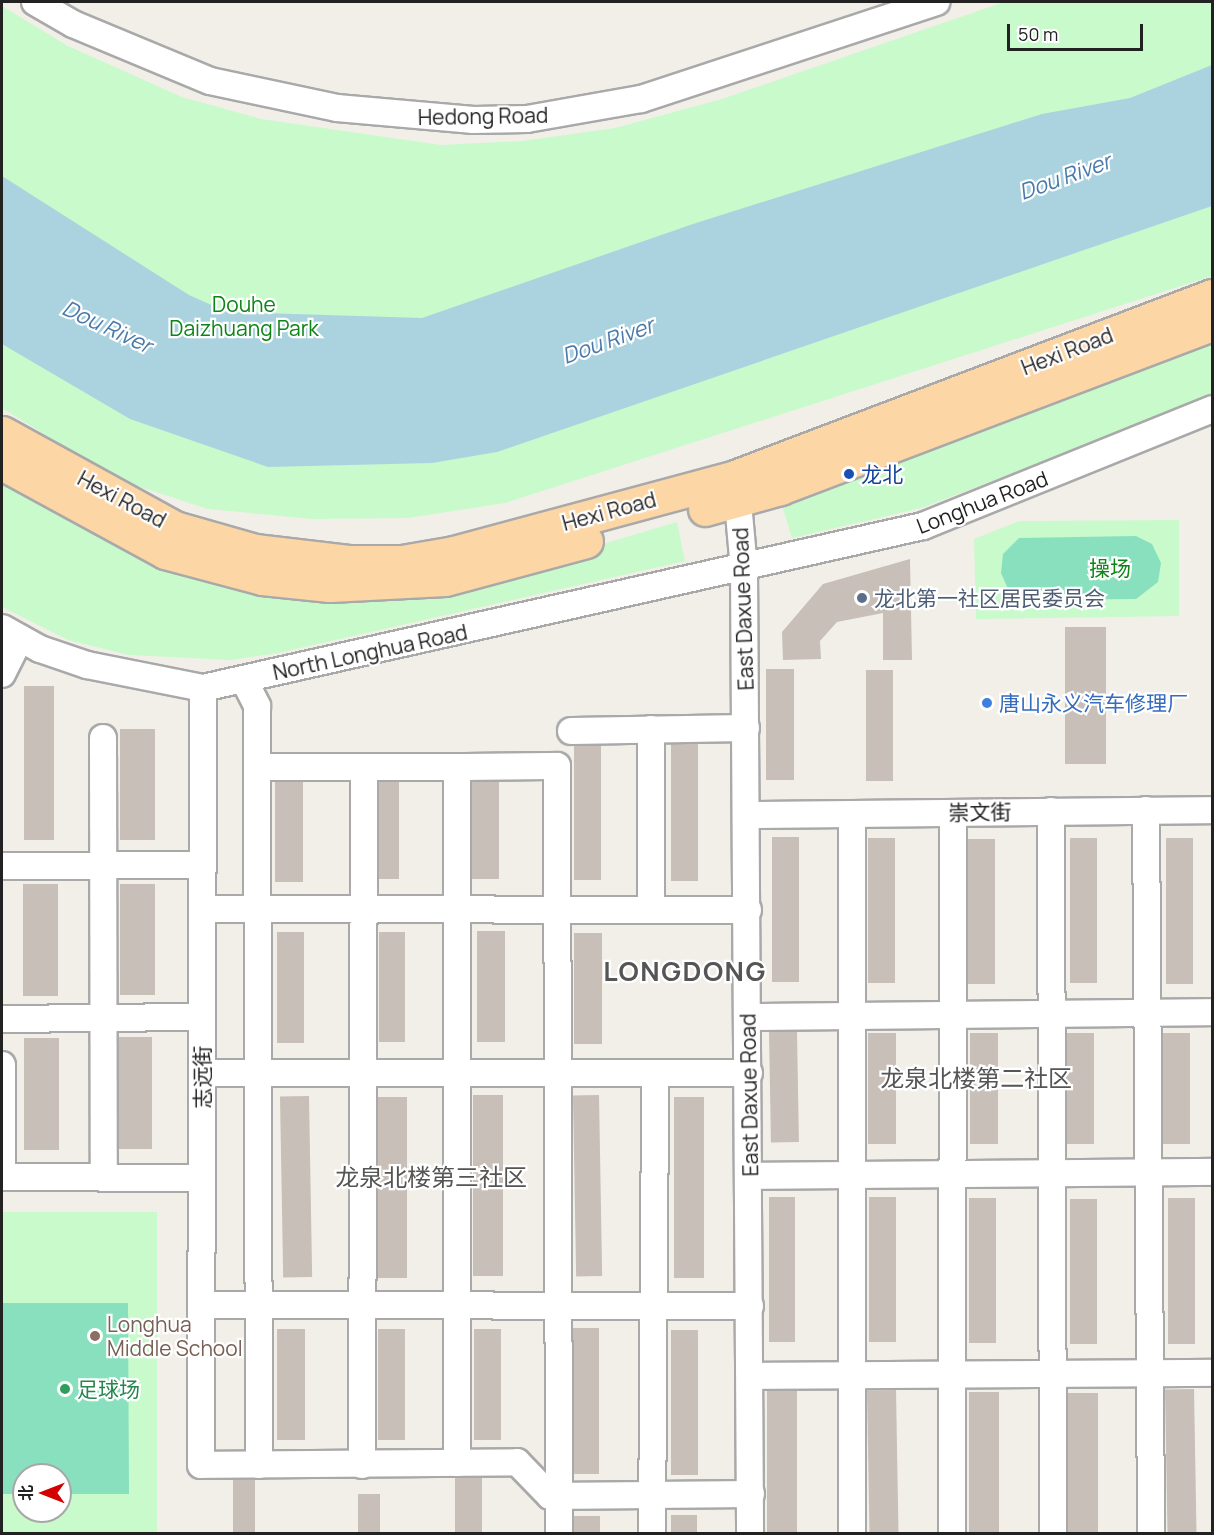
<!DOCTYPE html>
<meta charset="utf-8">
<style>
body{margin:0}
#map{position:relative;width:1214px;height:1535px;overflow:hidden;background:#f2efe9;font-family:Manrope,"Noto Sans SC",sans-serif}
div>[style]{position:absolute}
[style*='--x']{left:calc(var(--x)*1px);top:calc(var(--y)*1px);width:calc(var(--w)*1px);rotate:calc(var(--a)*1deg)}
.park>*{inset:0;background:#c8facc}
.pitch>*{inset:0;background:#88e0be}
.water>*{inset:0;background:#aad3df}
.building>*{inset:0;background:#c7bfb8;transform-origin:0 0}
.roads{filter:drop-shadow(2px 0 #a9a9a9) drop-shadow(-2px 0 #a9a9a9) drop-shadow(0 2px #a9a9a9) drop-shadow(0 -2px #a9a9a9)}
.minor>*{height:26px;margin:-13px;padding:0 13px;transform-origin:13px;border-radius:13px;background:#fff}
.major>*{height:33px;margin:-16.5px;padding:0 16.5px;transform-origin:16.5px;border-radius:16.5px;background:#fcd6a4}
.dots>*{width:16px;height:16px;translate:-50% -50%;box-sizing:border-box;border:3px solid #fff;border-radius:50%}
span{translate:-50% -50%;white-space:nowrap;text-align:center;line-height:1.15;-webkit-text-stroke:4.5px #fff;paint-order:stroke}
.street-label{font-size:21px;color:#222}
.park-label{font-size:21px;color:#0c8416}
.transit-label{font-size:21px;color:#164399}
.left{translate:0 -50%;text-align:left}
.service-label{font-size:21px;color:#4e5e75}
.shop-label{font-size:21px;color:#366cbe}
.education-label{font-size:21px;color:#785e54}
.leisure-label{font-size:21px;color:#27864d}
.water-label{font-size:22px;color:#4a7aab;font-style:italic}
.quarter-label{font-size:24px;color:#555}
.district-label{font-size:27px;color:#555;font-weight:700;letter-spacing:1.5px}
.frame{position:absolute;inset:0;border:3px solid #222;pointer-events:none}
.north{position:absolute;left:12px;top:1463px;width:60px;height:60px;box-sizing:border-box;background:#fff;border:2px solid #a7a7a7;border-radius:50%;rotate:270deg;font-size:16px;font-weight:700;line-height:24px;text-align:center;color:#222}
.north::after{content:'';display:block;margin:auto;width:21px;height:27px;background:#d40000;clip-path:polygon(50% 0,100% 100%,50% 72%,0 100%)}
.scale{position:absolute;left:1007px;top:24px;width:136px;height:27px;box-sizing:border-box;border:3px solid #222;border-top:0;padding-left:8px;font-size:18px;line-height:21px;white-space:nowrap;color:#222;-webkit-text-stroke:4px #fff;paint-order:stroke}
</style>
<div id="map">
<div class="park">
<div style="clip-path:polygon(1004px 2px,1212px 2px,1212px 276px,505px 503px,408px 518px,312px 519px,208px 509px,119px 480px,2px 408px,2px 6px,68px 46px,182px 97px,261px 119px,441px 145px,522px 141px,615px 128px,722px 99px)"></div>
<div style="clip-path:polygon(1212px 339px,1212px 398px,921px 508px,792px 538px,779px 496px)"></div>
<div style="clip-path:polygon(2px 478px,66px 515px,489px 578px,677px 522px,685px 561px,278px 653px,230px 660px,129px 655px,68px 640px,2px 607px)"></div>
<div style="clip-path:polygon(1179px 520px,1179px 616px,976px 619px,974px 539px,1019px 521px)"></div>
<div style="clip-path:polygon(evenodd,2px 1212px,157px 1212px,157px 1533px,2px 1533px,2px 1212px,24px 1475px,60px 1475px,60px 1511px,24px 1511px,24px 1475px)"></div>
</div>
<div class="pitch">
<div style="clip-path:polygon(1136px 536px,1152px 544px,1161px 563px,1158px 582px,1136px 599px,1026px 600px,1009px 591px,1001px 573px,1003px 554px,1019px 538px)"></div>
<div style="clip-path:polygon(2px 1303px,128px 1303px,129px 1494px,60px 1494px,60px 1475px,24px 1475px,24px 1494px,2px 1494px)"></div>
</div>
<div class="water">
<div style="clip-path:polygon(1212px 65px,1212px 206px,497px 452px,432px 463px,268px 467px,130px 419px,2px 344px,2px 176px,189px 295px,227px 312px,422px 318px,693px 224px,1042px 114px,1130px 98px)"></div>
</div>
<div class="building">
<div style="clip-path:polygon(910px 559px,912px 660px,883px 660px,883px 613px,837px 622px,820px 641px,821px 659px,783px 660px,782px 632px,823px 584px)"></div>
<div style="left:1065px;top:627px;width:41px;height:137px"></div>
<div style="left:766px;top:669px;width:28px;height:111px"></div>
<div style="left:866px;top:670px;width:27px;height:111px"></div>
<div style="left:54px;top:686px;width:154px;height:30px;rotate:90deg"></div>
<div style="left:120px;top:729px;width:35px;height:111px"></div>
<div style="left:671px;top:744px;width:27px;height:137px"></div>
<div style="left:601px;top:745px;width:135px;height:27px;rotate:90deg"></div>
<div style="left:275px;top:782px;width:28px;height:100px"></div>
<div style="left:379px;top:782px;width:20px;height:97px"></div>
<div style="left:472px;top:782px;width:27px;height:97px"></div>
<div style="left:772px;top:837px;width:27px;height:145px"></div>
<div style="left:868px;top:838px;width:27px;height:145px"></div>
<div style="left:1070px;top:838px;width:27px;height:145px"></div>
<div style="left:1166px;top:838px;width:27px;height:146px"></div>
<div style="left:968px;top:839px;width:27px;height:145px"></div>
<div style="left:23px;top:884px;width:35px;height:112px"></div>
<div style="left:120px;top:884px;width:35px;height:111px"></div>
<div style="left:477px;top:931px;width:28px;height:111px"></div>
<div style="left:277px;top:932px;width:27px;height:111px"></div>
<div style="left:379px;top:932px;width:26px;height:110px"></div>
<div style="left:574px;top:933px;width:28px;height:111px"></div>
<div style="left:797px;top:1031px;width:111px;height:28px;rotate:89deg"></div>
<div style="left:868px;top:1033px;width:28px;height:111px"></div>
<div style="left:970px;top:1033px;width:28px;height:111px"></div>
<div style="left:1067px;top:1033px;width:27px;height:111px"></div>
<div style="left:1163px;top:1033px;width:27px;height:111px"></div>
<div style="left:119px;top:1037px;width:33px;height:112px"></div>
<div style="left:24px;top:1038px;width:35px;height:112px"></div>
<div style="left:503px;top:1095px;width:181px;height:30px;rotate:90deg"></div>
<div style="left:599px;top:1095px;width:181px;height:26px;rotate:89deg"></div>
<div style="left:309px;top:1096px;width:181px;height:29px;rotate:89deg"></div>
<div style="left:378px;top:1097px;width:29px;height:181px"></div>
<div style="left:674px;top:1097px;width:30px;height:181px"></div>
<div style="left:769px;top:1197px;width:26px;height:145px"></div>
<div style="left:869px;top:1197px;width:27px;height:145px"></div>
<div style="left:969px;top:1198px;width:27px;height:145px"></div>
<div style="left:1168px;top:1198px;width:27px;height:146px"></div>
<div style="left:1070px;top:1199px;width:27px;height:145px"></div>
<div style="left:573px;top:1328px;width:26px;height:146px"></div>
<div style="left:277px;top:1329px;width:28px;height:111px"></div>
<div style="left:378px;top:1329px;width:27px;height:111px"></div>
<div style="left:474px;top:1329px;width:27px;height:111px"></div>
<div style="left:671px;top:1330px;width:27px;height:145px"></div>
<div style="left:1194px;top:1389px;width:144px;height:29px;rotate:89deg"></div>
<div style="left:896px;top:1390px;width:143px;height:29px;rotate:89deg"></div>
<div style="left:767px;top:1391px;width:30px;height:142px"></div>
<div style="left:969px;top:1392px;width:30px;height:141px"></div>
<div style="left:1068px;top:1393px;width:30px;height:140px"></div>
<div style="left:482px;top:1477px;width:56px;height:27px;rotate:90deg"></div>
<div style="left:233px;top:1480px;width:22px;height:53px"></div>
<div style="left:358px;top:1494px;width:22px;height:39px"></div>
<div style="left:671px;top:1515px;width:26px;height:18px"></div>
<div style="left:574px;top:1516px;width:26px;height:17px"></div>
</div>
<div class="roads">
<div class="minor">
<div style="--x:35;--y:2;--w:44;--a:30.1"></div>
<div style="--x:73;--y:24;--w:148;--a:22.6"></div>
<div style="--x:210;--y:81;--w:130;--a:12"></div>
<div style="--x:337;--y:108;--w:137;--a:5"></div>
<div style="--x:473;--y:120;--w:54;--a:-1.1"></div>
<div style="--x:527;--y:119;--w:116;--a:-10"></div>
<div style="--x:641;--y:99;--w:311;--a:-18.2"></div>
<div style="--x:736;--y:481;--w:88;--a:84.8"></div>
<div style="--x:744;--y:569;--w:965;--a:89.64"></div>
<div style="--x:2;--y:628;--w:43;--a:28.9"></div>
<div style="--x:40;--y:649;--w:50;--a:18.8"></div>
<div style="--x:87;--y:665;--w:118;--a:11.2"></div>
<div style="--x:203;--y:688;--w:738;--a:-12.68"></div>
<div style="--x:923;--y:526;--w:312;--a:-22"></div>
<div style="--x:2;--y:674;--w:40;--a:-63.4"></div>
<div style="--x:244;--y:680;--w:29;--a:63"></div>
<div style="--x:257;--y:706;--w:759;--a:89.85"></div>
<div style="--x:203;--y:688;--w:777;--a:90.15"></div>
<div style="--x:201;--y:1465;--w:316;--a:-0.5"></div>
<div style="--x:517;--y:1462;--w:47;--a:45.9"></div>
<div style="--x:550;--y:1496;--w:201;--a:-0.6"></div>
<div style="--x:651;--y:729;--w:180;--a:90"></div>
<div style="--x:571;--y:731;--w:175;--a:-1"></div>
<div style="--x:103;--y:738;--w:440;--a:89.9"></div>
<div style="--x:257;--y:767;--w:200;--a:0"></div>
<div style="--x:457;--y:767;--w:696;--a:90"></div>
<div style="--x:457;--y:767;--w:100;--a:-0.6"></div>
<div style="--x:557;--y:766;--w:768;--a:89.85"></div>
<div style="--x:1146;--y:810;--w:724;--a:89.6"></div>
<div style="--x:1051;--y:811;--w:723;--a:89.84"></div>
<div style="--x:852;--y:814;--w:720;--a:90"></div>
<div style="--x:747;--y:815;--w:465;--a:-0.6"></div>
<div style="--x:2;--y:866;--w:200;--a:-0.3"></div>
<div style="--x:202;--y:909;--w:546;--a:0.1"></div>
<div style="--x:748;--y:1017;--w:464;--a:-0.6"></div>
<div style="--x:2;--y:1019;--w:200;--a:-0.6"></div>
<div style="--x:2;--y:1065;--w:112;--a:90"></div>
<div style="--x:202;--y:1073;--w:547;--a:0"></div>
<div style="--x:750;--y:1176;--w:462;--a:-0.5"></div>
<div style="--x:2;--y:1177;--w:199;--a:0.3"></div>
<div style="--x:201;--y:1305;--w:549;--a:0.1"></div>
<div style="--x:751;--y:1376;--w:461;--a:-0.4"></div>
<div style="--x:362;--y:1465;--w:698;--a:-89.84"></div>
<div style="--x:652;--y:1534;--w:461;--a:-89.6"></div>
<div style="--x:952;--y:1534;--w:721;--a:-89.92"></div>
</div>
<div class="major">
<div style="--x:2;--y:433;--w:197;--a:28.8"></div>
<div style="--x:175;--y:528;--w:83;--a:16"></div>
<div style="--x:255;--y:551;--w:94;--a:6.7"></div>
<div style="--x:348;--y:562;--w:54;--a:0"></div>
<div style="--x:402;--y:562;--w:53;--a:-9.8"></div>
<div style="--x:454;--y:553;--w:291;--a:-15.1"></div>
<div style="--x:735;--y:477;--w:510;--a:-20.78"></div>
<div style="--x:2;--y:463;--w:186;--a:28.6"></div>
<div style="--x:165;--y:552;--w:100;--a:15"></div>
<div style="--x:262;--y:578;--w:68;--a:5.9"></div>
<div style="--x:330;--y:585;--w:115;--a:-3"></div>
<div style="--x:445;--y:579;--w:146;--a:-15.1"></div>
<div style="--x:705;--y:509;--w:78;--a:-15.6"></div>
<div style="--x:780;--y:488;--w:462;--a:-20.8"></div>
</div>
</div>
<div class="dots">
<div style="left:849px;top:474px;background:#1a4fb4"></div>
<div style="left:862px;top:598px;background:#5c6f8a"></div>
<div style="left:987px;top:703px;background:#3f7fe0"></div>
<div style="left:95px;top:1336px;background:#8d6e63"></div>
<div style="left:65px;top:1389px;background:#2e9e5b"></div>
</div>
<div class="street-label">
<span style="left:483px;top:116px;rotate:-1deg">Hedong Road</span>
<span style="left:1067px;top:351px;rotate:-21deg">Hexi Road</span>
<span style="left:122px;top:499px;rotate:28deg">Hexi Road</span>
<span style="left:982px;top:502px;rotate:-21deg">Longhua Road</span>
<span style="left:609px;top:511px;rotate:-15deg">Hexi Road</span>
<span style="left:743px;top:609px;rotate:-92deg">East Daxue Road</span>
<span style="left:370px;top:652px;rotate:-12deg">North Longhua Road</span>
<span style="left:980px;top:812px;rotate:-1deg">崇文街</span>
<span style="left:202px;top:1077px;rotate:-90deg">志远街</span>
<span style="left:749px;top:1095px;rotate:-91deg">East Daxue Road</span>
</div>
<div class="park-label">
<span style="left:244px;top:316px">Douhe<br>Daizhuang Park</span>
<span style="left:1110px;top:568px">操场</span>
</div>
<div class="transit-label">
<span class="left" style="left:861px;top:474px">龙北</span>
</div>
<div class="service-label">
<span class="left" style="left:874px;top:598px">龙北第一社区居民委员会</span>
</div>
<div class="shop-label">
<span class="left" style="left:999px;top:703px">唐山永义汽车修理厂</span>
</div>
<div class="education-label">
<span class="left" style="left:107px;top:1336px">Longhua<br>Middle School</span>
</div>
<div class="leisure-label">
<span class="left" style="left:77px;top:1389px">足球场</span>
</div>
<div class="water-label">
<span style="left:1065px;top:177px;rotate:-20deg">Dou River</span>
<span style="left:107px;top:327px;rotate:25deg">Dou River</span>
<span style="left:608px;top:341px;rotate:-20deg">Dou River</span>
</div>
<div class="quarter-label">
<span style="left:976px;top:1078px">龙泉北楼第二社区</span>
<span style="left:431px;top:1177px">龙泉北楼第三社区</span>
</div>
<div class="district-label">
<span style="left:685px;top:971px">LONGDONG</span>
</div>
<div class="frame"></div>
<div class="north">北</div>
<div class="scale">50 m</div>
</div>
